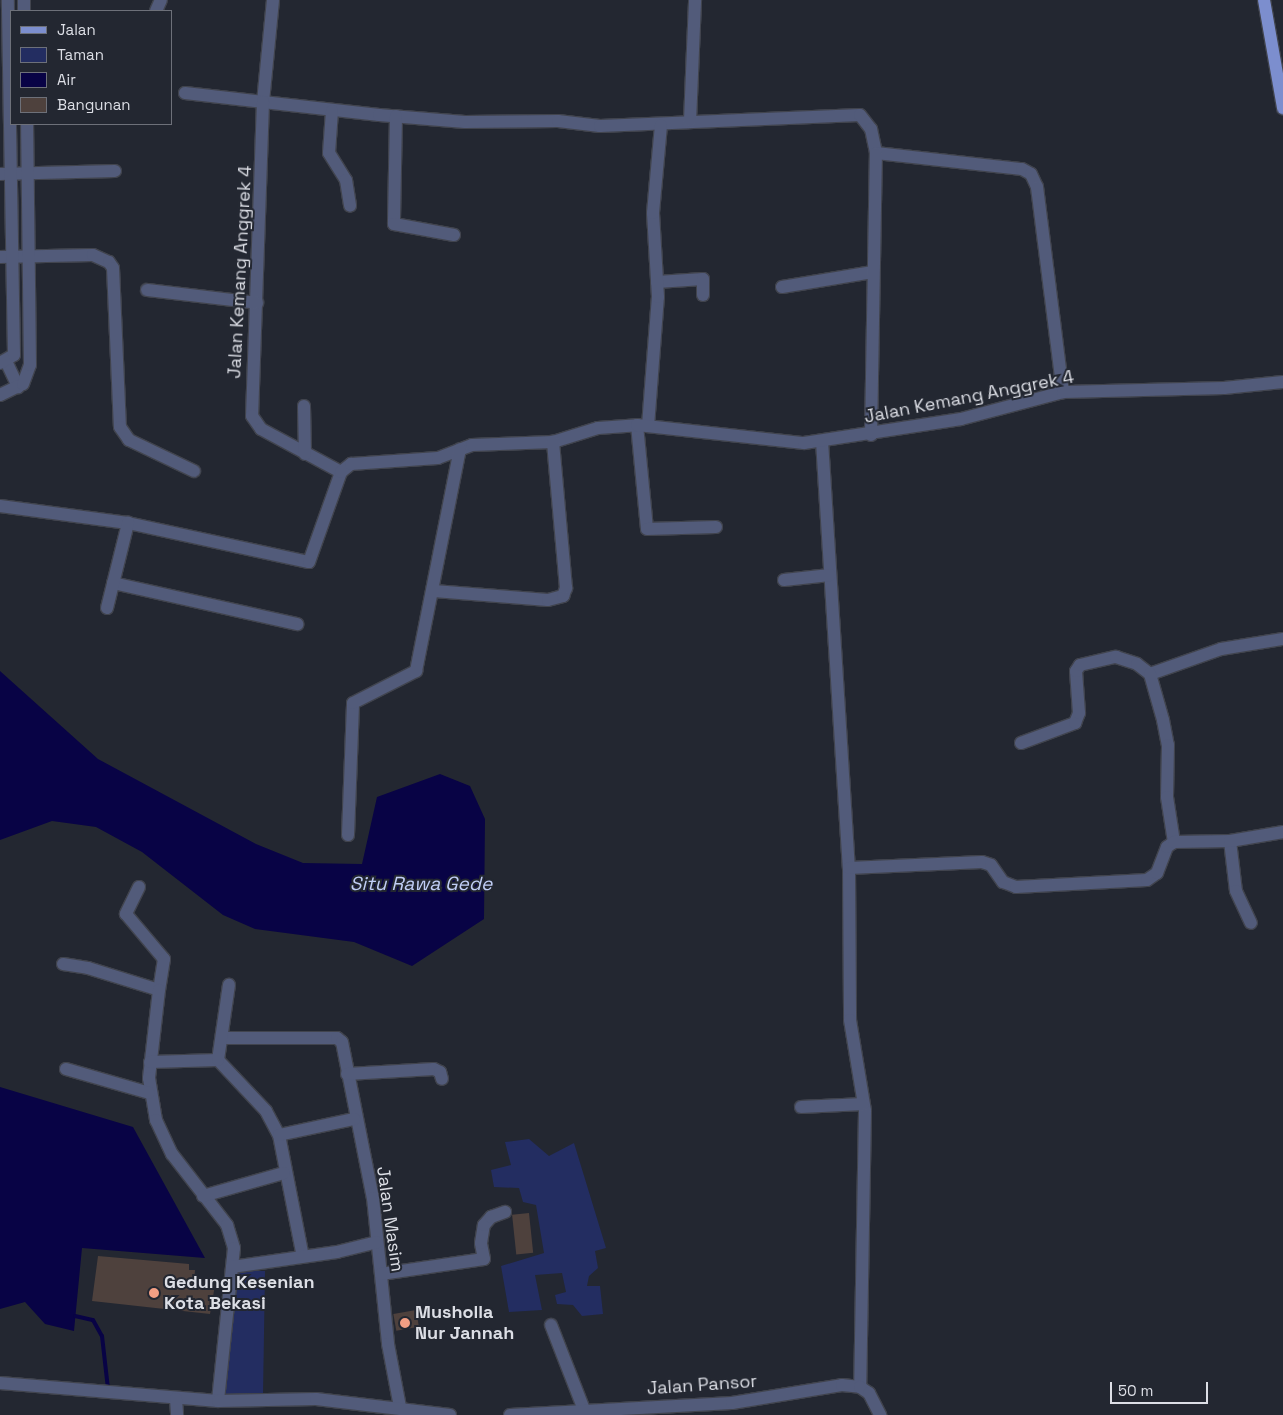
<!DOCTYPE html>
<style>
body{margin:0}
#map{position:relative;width:1283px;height:1415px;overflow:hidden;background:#232731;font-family:"Space Grotesk",sans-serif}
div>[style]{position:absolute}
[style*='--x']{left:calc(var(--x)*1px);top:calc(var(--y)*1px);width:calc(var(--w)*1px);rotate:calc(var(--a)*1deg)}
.green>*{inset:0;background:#232d61}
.water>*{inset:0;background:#080345}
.stream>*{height:4px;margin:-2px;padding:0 2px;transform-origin:2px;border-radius:2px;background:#080345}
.building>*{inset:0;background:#4e413d;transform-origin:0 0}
.roads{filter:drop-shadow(1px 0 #41444e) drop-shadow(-1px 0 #41444e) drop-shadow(0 1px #41444e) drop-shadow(0 -1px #41444e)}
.minor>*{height:12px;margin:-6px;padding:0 6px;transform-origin:6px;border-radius:6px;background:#525b7a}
.major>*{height:12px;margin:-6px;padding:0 6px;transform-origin:6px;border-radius:6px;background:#7c8ece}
.dots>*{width:14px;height:14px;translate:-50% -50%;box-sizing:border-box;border:2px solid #232731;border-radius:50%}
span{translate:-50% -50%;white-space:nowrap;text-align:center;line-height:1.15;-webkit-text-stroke:4px #232731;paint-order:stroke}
.street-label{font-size:18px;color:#dcdee5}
.poi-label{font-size:18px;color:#dcdee5;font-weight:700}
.left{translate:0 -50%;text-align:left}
.water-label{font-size:19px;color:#c1cef6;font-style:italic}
.legend{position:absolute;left:10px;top:10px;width:162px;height:115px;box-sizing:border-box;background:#232731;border:1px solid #6d7079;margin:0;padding:6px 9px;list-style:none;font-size:15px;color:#dcdee5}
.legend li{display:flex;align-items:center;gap:10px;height:25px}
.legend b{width:25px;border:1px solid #6d7079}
.scale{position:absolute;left:1110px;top:1382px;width:98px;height:22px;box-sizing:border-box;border:2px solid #dcdee5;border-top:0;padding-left:6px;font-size:15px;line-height:18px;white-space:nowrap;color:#dcdee5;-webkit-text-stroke:4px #232731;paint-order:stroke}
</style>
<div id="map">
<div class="green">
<div style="clip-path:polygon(529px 1139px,549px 1156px,574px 1143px,606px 1248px,595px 1251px,598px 1268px,589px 1276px,587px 1286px,600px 1286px,603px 1314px,582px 1316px,573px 1305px,557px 1304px,555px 1295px,566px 1292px,562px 1273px,535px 1275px,542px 1310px,509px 1312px,501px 1266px,544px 1253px,536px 1205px,523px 1202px,519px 1188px,494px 1187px,491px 1170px,511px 1165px,505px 1142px)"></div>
<div style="clip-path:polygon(237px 1271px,265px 1271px,263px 1395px,222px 1398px)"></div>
</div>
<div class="water">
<div style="clip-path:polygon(0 671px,98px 759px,256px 844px,303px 863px,362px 864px,377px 797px,440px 774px,470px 786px,485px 819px,484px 919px,412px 966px,354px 942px,255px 929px,223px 915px,142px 852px,96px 827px,52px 821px,0 840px)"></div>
<div style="clip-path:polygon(0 1087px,133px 1127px,205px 1258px,82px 1248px,74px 1331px,45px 1324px,25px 1302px,0 1309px)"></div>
</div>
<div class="stream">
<div style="--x:75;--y:1316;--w:18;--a:13"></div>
<div style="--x:93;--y:1320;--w:18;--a:61"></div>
<div style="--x:102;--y:1336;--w:53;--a:83.5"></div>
</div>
<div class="building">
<div style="left:529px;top:1213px;width:40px;height:17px;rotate:84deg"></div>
<div style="clip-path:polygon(98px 1256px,189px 1264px,189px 1270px,195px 1270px,194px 1282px,215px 1285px,210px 1314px,92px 1301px)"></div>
<div style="left:416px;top:1310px;width:17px;height:23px;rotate:80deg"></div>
</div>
<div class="roads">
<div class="minor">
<div style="--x:24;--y:0;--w:11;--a:90"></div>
<div style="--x:273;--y:0;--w:102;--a:95.6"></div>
<div style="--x:263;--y:102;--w:117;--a:6.4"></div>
<div style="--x:379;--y:115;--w:86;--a:4.7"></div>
<div style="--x:465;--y:122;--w:93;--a:-0.6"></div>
<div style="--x:558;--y:121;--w:42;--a:6.8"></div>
<div style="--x:600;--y:126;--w:260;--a:-2.4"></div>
<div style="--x:860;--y:115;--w:18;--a:52"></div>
<div style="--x:871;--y:129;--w:25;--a:78"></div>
<div style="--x:876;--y:153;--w:147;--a:6.3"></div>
<div style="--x:1022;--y:169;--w:10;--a:29"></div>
<div style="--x:1031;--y:174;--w:14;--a:65"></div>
<div style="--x:1037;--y:187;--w:207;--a:82.8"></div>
<div style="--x:156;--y:11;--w:12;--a:-66"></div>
<div style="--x:185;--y:93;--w:79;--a:6.6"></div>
<div style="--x:263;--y:102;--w:314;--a:92"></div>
<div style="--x:252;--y:416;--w:16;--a:55"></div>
<div style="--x:261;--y:429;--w:91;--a:28.3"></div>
<div style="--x:332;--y:111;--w:42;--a:94.1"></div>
<div style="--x:329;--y:153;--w:32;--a:58"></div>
<div style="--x:346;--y:180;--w:26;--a:81"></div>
<div style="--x:396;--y:116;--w:108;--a:91.1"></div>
<div style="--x:394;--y:224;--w:61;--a:10.4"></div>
<div style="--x:690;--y:121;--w:121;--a:-87.6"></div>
<div style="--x:0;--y:174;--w:115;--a:-1.5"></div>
<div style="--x:0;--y:257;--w:93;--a:-1.2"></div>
<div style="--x:93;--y:255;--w:17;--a:24"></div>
<div style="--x:109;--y:262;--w:7;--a:56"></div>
<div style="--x:113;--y:268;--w:159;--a:87.5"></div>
<div style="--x:120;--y:427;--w:16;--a:55"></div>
<div style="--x:129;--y:440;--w:72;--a:25.5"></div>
<div style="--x:657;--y:282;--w:46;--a:-3.7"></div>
<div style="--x:703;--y:279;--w:16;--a:90"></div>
<div style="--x:782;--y:287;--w:92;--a:-9.4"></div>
<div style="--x:147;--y:290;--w:111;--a:6.7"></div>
<div style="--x:6;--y:361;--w:29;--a:65"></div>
<div style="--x:0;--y:363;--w:16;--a:-30"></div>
<div style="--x:14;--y:355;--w:355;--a:-91"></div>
<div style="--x:0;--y:395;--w:25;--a:-26"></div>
<div style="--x:23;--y:384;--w:20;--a:-70"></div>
<div style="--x:30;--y:365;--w:241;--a:-90.7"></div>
<div style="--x:304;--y:406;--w:48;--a:88.8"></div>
<div style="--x:637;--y:425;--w:104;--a:84.5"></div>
<div style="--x:647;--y:529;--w:69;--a:-1.7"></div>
<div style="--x:648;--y:426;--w:129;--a:-85.6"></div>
<div style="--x:658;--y:297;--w:84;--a:-93.4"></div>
<div style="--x:653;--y:213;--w:88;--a:-84.8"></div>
<div style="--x:871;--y:435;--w:282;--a:-89"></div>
<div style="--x:822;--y:441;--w:428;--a:86.4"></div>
<div style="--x:849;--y:868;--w:152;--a:89.6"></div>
<div style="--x:850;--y:1020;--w:92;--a:80.6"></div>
<div style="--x:865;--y:1111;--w:276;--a:91"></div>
<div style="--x:0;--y:506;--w:129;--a:7.6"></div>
<div style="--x:128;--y:523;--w:185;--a:12.2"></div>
<div style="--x:309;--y:562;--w:96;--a:-70.4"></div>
<div style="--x:341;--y:472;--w:13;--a:-39"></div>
<div style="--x:351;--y:464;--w:87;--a:-3.9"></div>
<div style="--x:438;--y:458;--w:36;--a:-21"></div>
<div style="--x:472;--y:445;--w:81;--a:-2.1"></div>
<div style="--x:553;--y:442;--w:47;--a:-17.3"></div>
<div style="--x:598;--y:428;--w:39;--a:-4"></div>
<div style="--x:637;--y:425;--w:168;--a:6.2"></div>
<div style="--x:804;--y:443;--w:159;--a:-8.7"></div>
<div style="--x:961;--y:419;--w:106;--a:-14.8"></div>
<div style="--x:1063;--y:392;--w:161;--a:-1.4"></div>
<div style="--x:1224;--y:388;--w:59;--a:-5.8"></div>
<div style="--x:784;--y:580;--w:46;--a:-6.2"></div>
<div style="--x:113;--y:583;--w:189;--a:12.6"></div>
<div style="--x:434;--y:591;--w:114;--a:4.5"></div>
<div style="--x:548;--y:600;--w:16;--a:-15"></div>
<div style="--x:563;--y:596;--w:9;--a:-69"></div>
<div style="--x:566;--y:588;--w:147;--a:-95.1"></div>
<div style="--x:107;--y:608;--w:88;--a:-76.1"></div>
<div style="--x:1150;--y:674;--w:75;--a:-19.4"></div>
<div style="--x:1221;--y:649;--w:63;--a:-9.2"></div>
<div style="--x:1021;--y:743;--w:58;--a:-20.3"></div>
<div style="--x:1075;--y:723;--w:11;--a:-68"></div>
<div style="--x:1079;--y:713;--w:42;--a:-94.1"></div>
<div style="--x:1076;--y:671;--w:7;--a:-56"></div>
<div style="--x:1080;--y:665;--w:37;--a:-13"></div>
<div style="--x:1116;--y:657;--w:22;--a:18"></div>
<div style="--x:1137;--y:664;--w:16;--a:38"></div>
<div style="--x:1150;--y:674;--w:48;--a:74.2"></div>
<div style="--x:1163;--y:720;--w:25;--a:79"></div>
<div style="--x:1168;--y:745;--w:52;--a:91.1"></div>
<div style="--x:1167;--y:797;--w:46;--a:81.2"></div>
<div style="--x:348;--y:835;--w:132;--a:-87.8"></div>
<div style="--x:353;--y:703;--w:71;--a:-26.9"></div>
<div style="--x:416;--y:671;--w:226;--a:-78.8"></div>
<div style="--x:1230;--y:841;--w:50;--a:83.2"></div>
<div style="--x:1236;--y:891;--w:35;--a:65"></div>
<div style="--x:849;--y:868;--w:133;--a:-2.6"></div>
<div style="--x:982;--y:862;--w:9;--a:18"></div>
<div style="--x:991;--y:865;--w:21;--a:55"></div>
<div style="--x:1003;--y:882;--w:14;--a:21"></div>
<div style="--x:1016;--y:887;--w:131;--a:-3.1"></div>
<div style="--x:1147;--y:880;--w:12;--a:-35"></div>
<div style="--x:1157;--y:873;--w:28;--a:-69"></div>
<div style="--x:1167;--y:847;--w:9;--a:-36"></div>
<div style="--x:1174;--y:842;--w:56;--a:-1"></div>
<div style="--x:1230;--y:841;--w:54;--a:-9.6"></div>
<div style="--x:139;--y:887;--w:30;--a:116"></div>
<div style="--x:126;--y:914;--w:59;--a:49.8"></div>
<div style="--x:164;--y:959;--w:31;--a:99"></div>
<div style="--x:63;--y:964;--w:25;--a:9"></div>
<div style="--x:88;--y:968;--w:74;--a:17.2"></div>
<div style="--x:159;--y:990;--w:89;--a:96.5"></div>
<div style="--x:149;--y:1078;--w:43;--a:80.5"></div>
<div style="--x:156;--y:1120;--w:38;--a:65"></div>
<div style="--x:172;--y:1154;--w:90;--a:52.2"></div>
<div style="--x:227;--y:1225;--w:24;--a:73"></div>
<div style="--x:234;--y:1248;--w:154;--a:96"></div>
<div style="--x:222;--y:1038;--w:115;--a:0"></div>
<div style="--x:337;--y:1038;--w:6;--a:39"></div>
<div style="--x:342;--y:1042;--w:159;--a:78.8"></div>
<div style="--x:373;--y:1198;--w:147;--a:84.1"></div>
<div style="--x:388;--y:1344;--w:64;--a:79.2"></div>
<div style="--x:218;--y:1060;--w:70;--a:46.7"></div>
<div style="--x:266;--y:1111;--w:27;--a:62"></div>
<div style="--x:279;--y:1135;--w:124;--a:78.9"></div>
<div style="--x:150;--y:1062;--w:68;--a:-1.7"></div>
<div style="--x:218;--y:1060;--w:76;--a:-81.7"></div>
<div style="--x:66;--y:1069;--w:86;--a:16.1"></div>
<div style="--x:347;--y:1074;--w:87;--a:-3.3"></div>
<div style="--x:434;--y:1069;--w:7;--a:27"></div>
<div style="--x:440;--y:1072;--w:7;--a:74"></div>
<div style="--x:801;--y:1107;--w:62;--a:-2.8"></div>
<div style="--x:279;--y:1135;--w:77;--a:-12"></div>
<div style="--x:203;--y:1196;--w:84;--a:-15.9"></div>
<div style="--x:232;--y:1267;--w:106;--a:-8.1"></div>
<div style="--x:337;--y:1252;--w:41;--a:-14"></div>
<div style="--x:381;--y:1274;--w:104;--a:-8.3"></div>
<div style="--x:484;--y:1259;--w:16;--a:-101"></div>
<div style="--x:481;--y:1243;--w:18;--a:-81"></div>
<div style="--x:484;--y:1225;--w:11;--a:-49"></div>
<div style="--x:491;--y:1217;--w:15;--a:-20"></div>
<div style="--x:551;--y:1325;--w:97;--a:68.7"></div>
<div style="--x:0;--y:1383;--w:219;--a:4.7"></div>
<div style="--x:218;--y:1401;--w:98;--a:-1.2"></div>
<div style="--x:316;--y:1399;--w:135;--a:6.8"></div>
<div style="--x:176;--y:1399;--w:16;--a:86"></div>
<div style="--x:510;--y:1415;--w:222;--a:-3.1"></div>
<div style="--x:732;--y:1403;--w:111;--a:-9.3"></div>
<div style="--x:842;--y:1385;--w:18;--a:6"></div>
<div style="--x:860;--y:1387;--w:11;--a:34"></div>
<div style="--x:869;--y:1393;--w:25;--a:63"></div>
</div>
<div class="major">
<div style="--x:1264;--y:0;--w:110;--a:80"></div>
</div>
</div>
<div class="dots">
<div style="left:154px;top:1293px;background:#f39f84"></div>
<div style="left:405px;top:1323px;background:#f39f84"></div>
</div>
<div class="street-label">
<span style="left:240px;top:272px;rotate:-87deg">Jalan Kemang Anggrek 4</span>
<span style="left:969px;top:397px;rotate:-11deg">Jalan Kemang Anggrek 4</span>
<span style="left:390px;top:1219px;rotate:82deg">Jalan Masim</span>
<span style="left:702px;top:1385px;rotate:-4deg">Jalan Pansor</span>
</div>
<div class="poi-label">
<span class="left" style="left:164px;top:1293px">Gedung Kesenian<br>Kota Bekasi</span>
<span class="left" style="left:415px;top:1323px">Musholla<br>Nur Jannah</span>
</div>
<div class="water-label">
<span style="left:421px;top:884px">Situ Rawa Gede</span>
</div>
<ul class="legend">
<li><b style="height:6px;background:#7c8ece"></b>Jalan</li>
<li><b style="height:14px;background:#232d61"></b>Taman</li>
<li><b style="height:14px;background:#080345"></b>Air</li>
<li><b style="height:14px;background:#4e413d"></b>Bangunan</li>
</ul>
<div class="scale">50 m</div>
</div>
